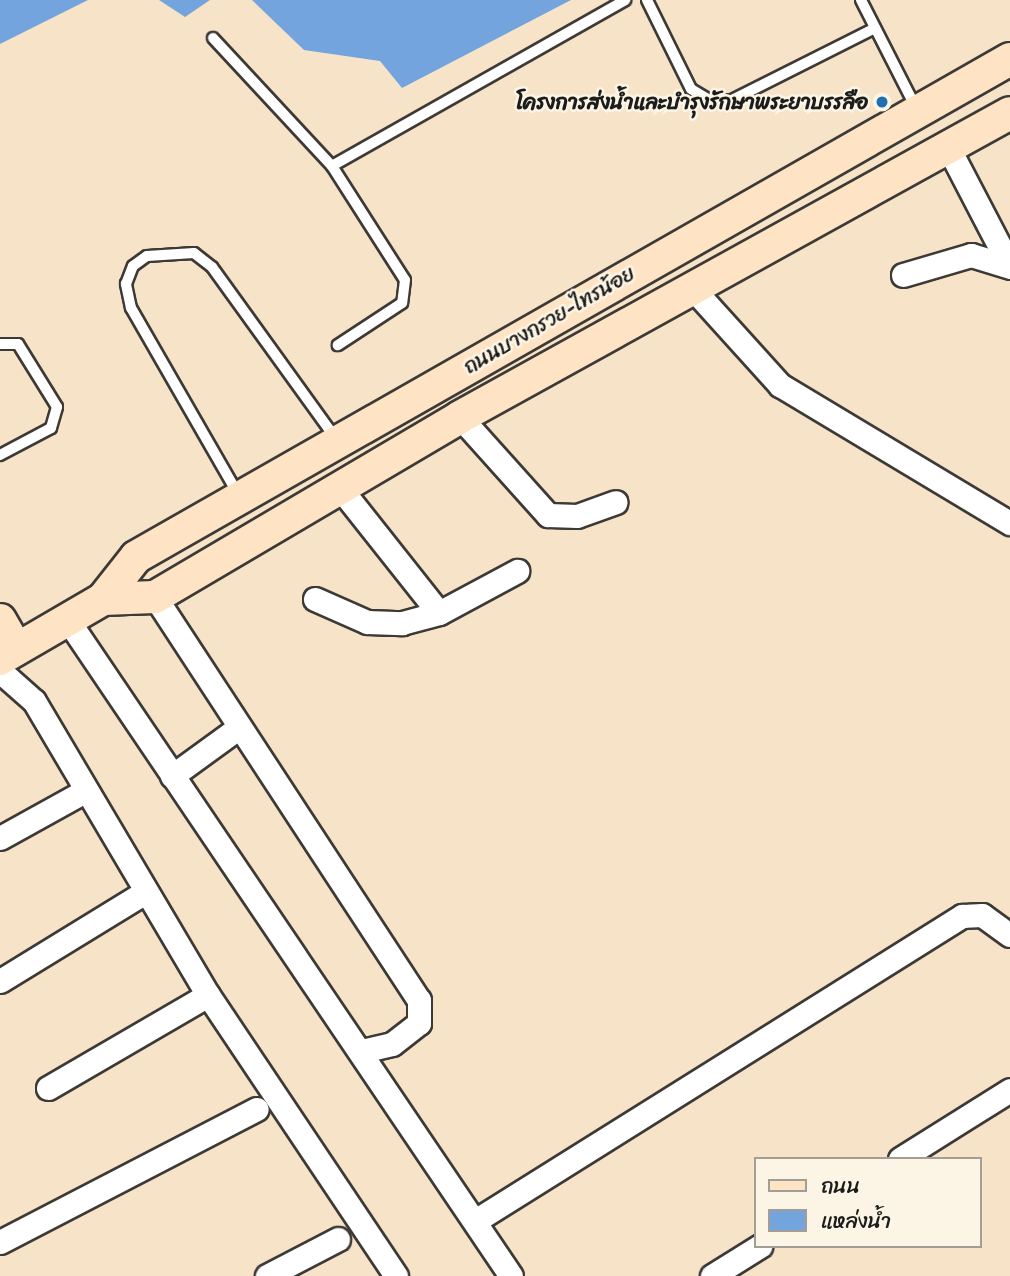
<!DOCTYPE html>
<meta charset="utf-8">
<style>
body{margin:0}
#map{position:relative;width:1010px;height:1276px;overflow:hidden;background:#f6e3c8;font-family:Sriracha,"Playpen Sans Thai",sans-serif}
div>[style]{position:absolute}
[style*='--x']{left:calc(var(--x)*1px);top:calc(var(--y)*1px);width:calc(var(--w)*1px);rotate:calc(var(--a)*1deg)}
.water>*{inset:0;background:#74a4de}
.roads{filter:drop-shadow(2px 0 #3d3a36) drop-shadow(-2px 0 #3d3a36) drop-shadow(0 2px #3d3a36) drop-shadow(0 -2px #3d3a36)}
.lane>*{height:10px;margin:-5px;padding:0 5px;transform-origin:5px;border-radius:5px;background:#fff}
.street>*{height:23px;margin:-11.5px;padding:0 11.5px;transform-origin:11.5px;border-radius:11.5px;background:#fff}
.secondary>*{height:32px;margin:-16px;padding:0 16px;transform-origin:16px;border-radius:16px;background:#fee4c5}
.dots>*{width:19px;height:19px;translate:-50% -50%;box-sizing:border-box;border:4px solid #fcf5e5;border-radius:50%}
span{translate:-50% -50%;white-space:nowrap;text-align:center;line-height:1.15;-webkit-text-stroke:5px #fcf5e5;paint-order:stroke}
.poi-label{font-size:21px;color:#1c1c1c;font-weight:700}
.right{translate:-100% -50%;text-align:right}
.street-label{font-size:21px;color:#1c1c1c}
.legend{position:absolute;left:754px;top:1157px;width:228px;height:91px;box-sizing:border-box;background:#fcf5e5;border:2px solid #a29e95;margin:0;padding:9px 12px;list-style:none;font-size:21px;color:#1c1c1c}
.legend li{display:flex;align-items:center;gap:14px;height:35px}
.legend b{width:35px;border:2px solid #a29e95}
</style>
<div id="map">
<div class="water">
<div style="clip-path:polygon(0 0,88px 0,0 44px)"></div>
<div style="clip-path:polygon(159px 0,210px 0,185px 17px)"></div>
<div style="clip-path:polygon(252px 0,571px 0,402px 88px,380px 61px,304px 50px)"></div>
</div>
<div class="roads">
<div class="lane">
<div style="--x:647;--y:0;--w:99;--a:63.7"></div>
<div style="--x:691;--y:89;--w:26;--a:31"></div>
<div style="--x:713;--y:102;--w:19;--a:-6"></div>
<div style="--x:732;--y:100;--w:160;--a:-26.7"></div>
<div style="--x:861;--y:0;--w:121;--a:63"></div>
<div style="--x:213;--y:38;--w:175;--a:47.1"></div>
<div style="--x:332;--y:166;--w:135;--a:57.4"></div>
<div style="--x:405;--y:280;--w:23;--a:97"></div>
<div style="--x:402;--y:303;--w:77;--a:146.7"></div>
<div style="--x:332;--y:166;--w:337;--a:-29.5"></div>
<div style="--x:0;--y:344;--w:18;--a:0"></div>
<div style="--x:18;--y:344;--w:74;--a:58.2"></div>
<div style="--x:57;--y:407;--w:22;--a:106"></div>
<div style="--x:51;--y:428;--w:58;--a:152.1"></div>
<div style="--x:238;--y:494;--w:215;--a:-119.9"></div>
<div style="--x:131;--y:308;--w:25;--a:-102"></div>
<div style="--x:126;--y:284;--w:19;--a:-69"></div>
<div style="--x:133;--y:266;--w:17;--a:-36"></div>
<div style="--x:147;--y:256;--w:47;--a:-3.7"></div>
<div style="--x:194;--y:253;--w:23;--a:38"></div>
<div style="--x:212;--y:267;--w:212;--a:54.2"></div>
</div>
<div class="street">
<div style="--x:949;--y:149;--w:132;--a:62.5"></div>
<div style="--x:903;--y:275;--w:71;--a:-16.4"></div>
<div style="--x:971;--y:255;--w:41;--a:17.1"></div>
<div style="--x:695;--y:291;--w:127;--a:47.9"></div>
<div style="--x:780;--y:385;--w:268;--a:31"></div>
<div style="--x:460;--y:417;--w:132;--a:48.1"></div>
<div style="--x:548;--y:515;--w:29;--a:2"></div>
<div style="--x:577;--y:516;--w:41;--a:-19.7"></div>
<div style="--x:340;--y:488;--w:159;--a:51.6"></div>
<div style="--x:439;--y:613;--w:89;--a:-28.3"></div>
<div style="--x:155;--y:597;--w:482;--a:56.8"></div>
<div style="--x:419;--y:1000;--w:23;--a:90"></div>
<div style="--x:419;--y:1023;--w:34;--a:142"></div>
<div style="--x:392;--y:1044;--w:32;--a:167"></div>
<div style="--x:315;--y:599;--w:57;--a:23.9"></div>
<div style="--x:367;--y:622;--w:35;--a:2"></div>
<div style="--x:402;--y:623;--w:38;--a:-15"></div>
<div style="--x:67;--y:619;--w:793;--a:55.95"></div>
<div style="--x:0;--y:671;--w:45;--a:41.4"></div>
<div style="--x:34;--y:701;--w:342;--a:59.4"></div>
<div style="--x:208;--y:995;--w:338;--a:56.2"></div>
<div style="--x:172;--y:776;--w:82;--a:-36"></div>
<div style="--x:0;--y:838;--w:95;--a:-29"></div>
<div style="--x:0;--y:981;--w:170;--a:-31.5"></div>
<div style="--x:48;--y:1088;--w:185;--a:-30.2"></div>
<div style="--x:900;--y:1159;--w:130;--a:-32.1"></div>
<div style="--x:475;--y:1221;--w:575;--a:-32.06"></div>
<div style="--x:962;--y:916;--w:20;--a:-3"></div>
<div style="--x:982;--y:915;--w:34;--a:36"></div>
<div style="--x:0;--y:1242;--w:289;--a:-27.4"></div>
<div style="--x:267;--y:1276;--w:80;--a:-27.5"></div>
<div style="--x:712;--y:1276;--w:57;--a:-32"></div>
</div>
<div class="secondary">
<div style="--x:103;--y:599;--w:52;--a:-2.2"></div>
<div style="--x:155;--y:597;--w:354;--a:-30.5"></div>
<div style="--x:460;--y:417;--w:628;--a:-28.93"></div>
<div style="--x:0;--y:620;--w:32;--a:60"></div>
<div style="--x:0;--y:659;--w:119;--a:-30.2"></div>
<div style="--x:103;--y:599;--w:53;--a:-51.8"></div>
<div style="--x:136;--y:557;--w:1006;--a:-29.67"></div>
</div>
</div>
<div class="dots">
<div style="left:882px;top:102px;background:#1f6fb2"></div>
</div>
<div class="poi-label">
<span class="right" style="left:868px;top:102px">โครงการส่งน้ำและบำรุงรักษาพระยาบรรลือ</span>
</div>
<div class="street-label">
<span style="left:549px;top:320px;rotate:-30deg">ถนนบางกรวย-ไทรน้อย</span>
</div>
<ul class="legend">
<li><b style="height:9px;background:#fee4c5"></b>ถนน</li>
<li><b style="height:19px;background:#74a4de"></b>แหล่งน้ำ</li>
</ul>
</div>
